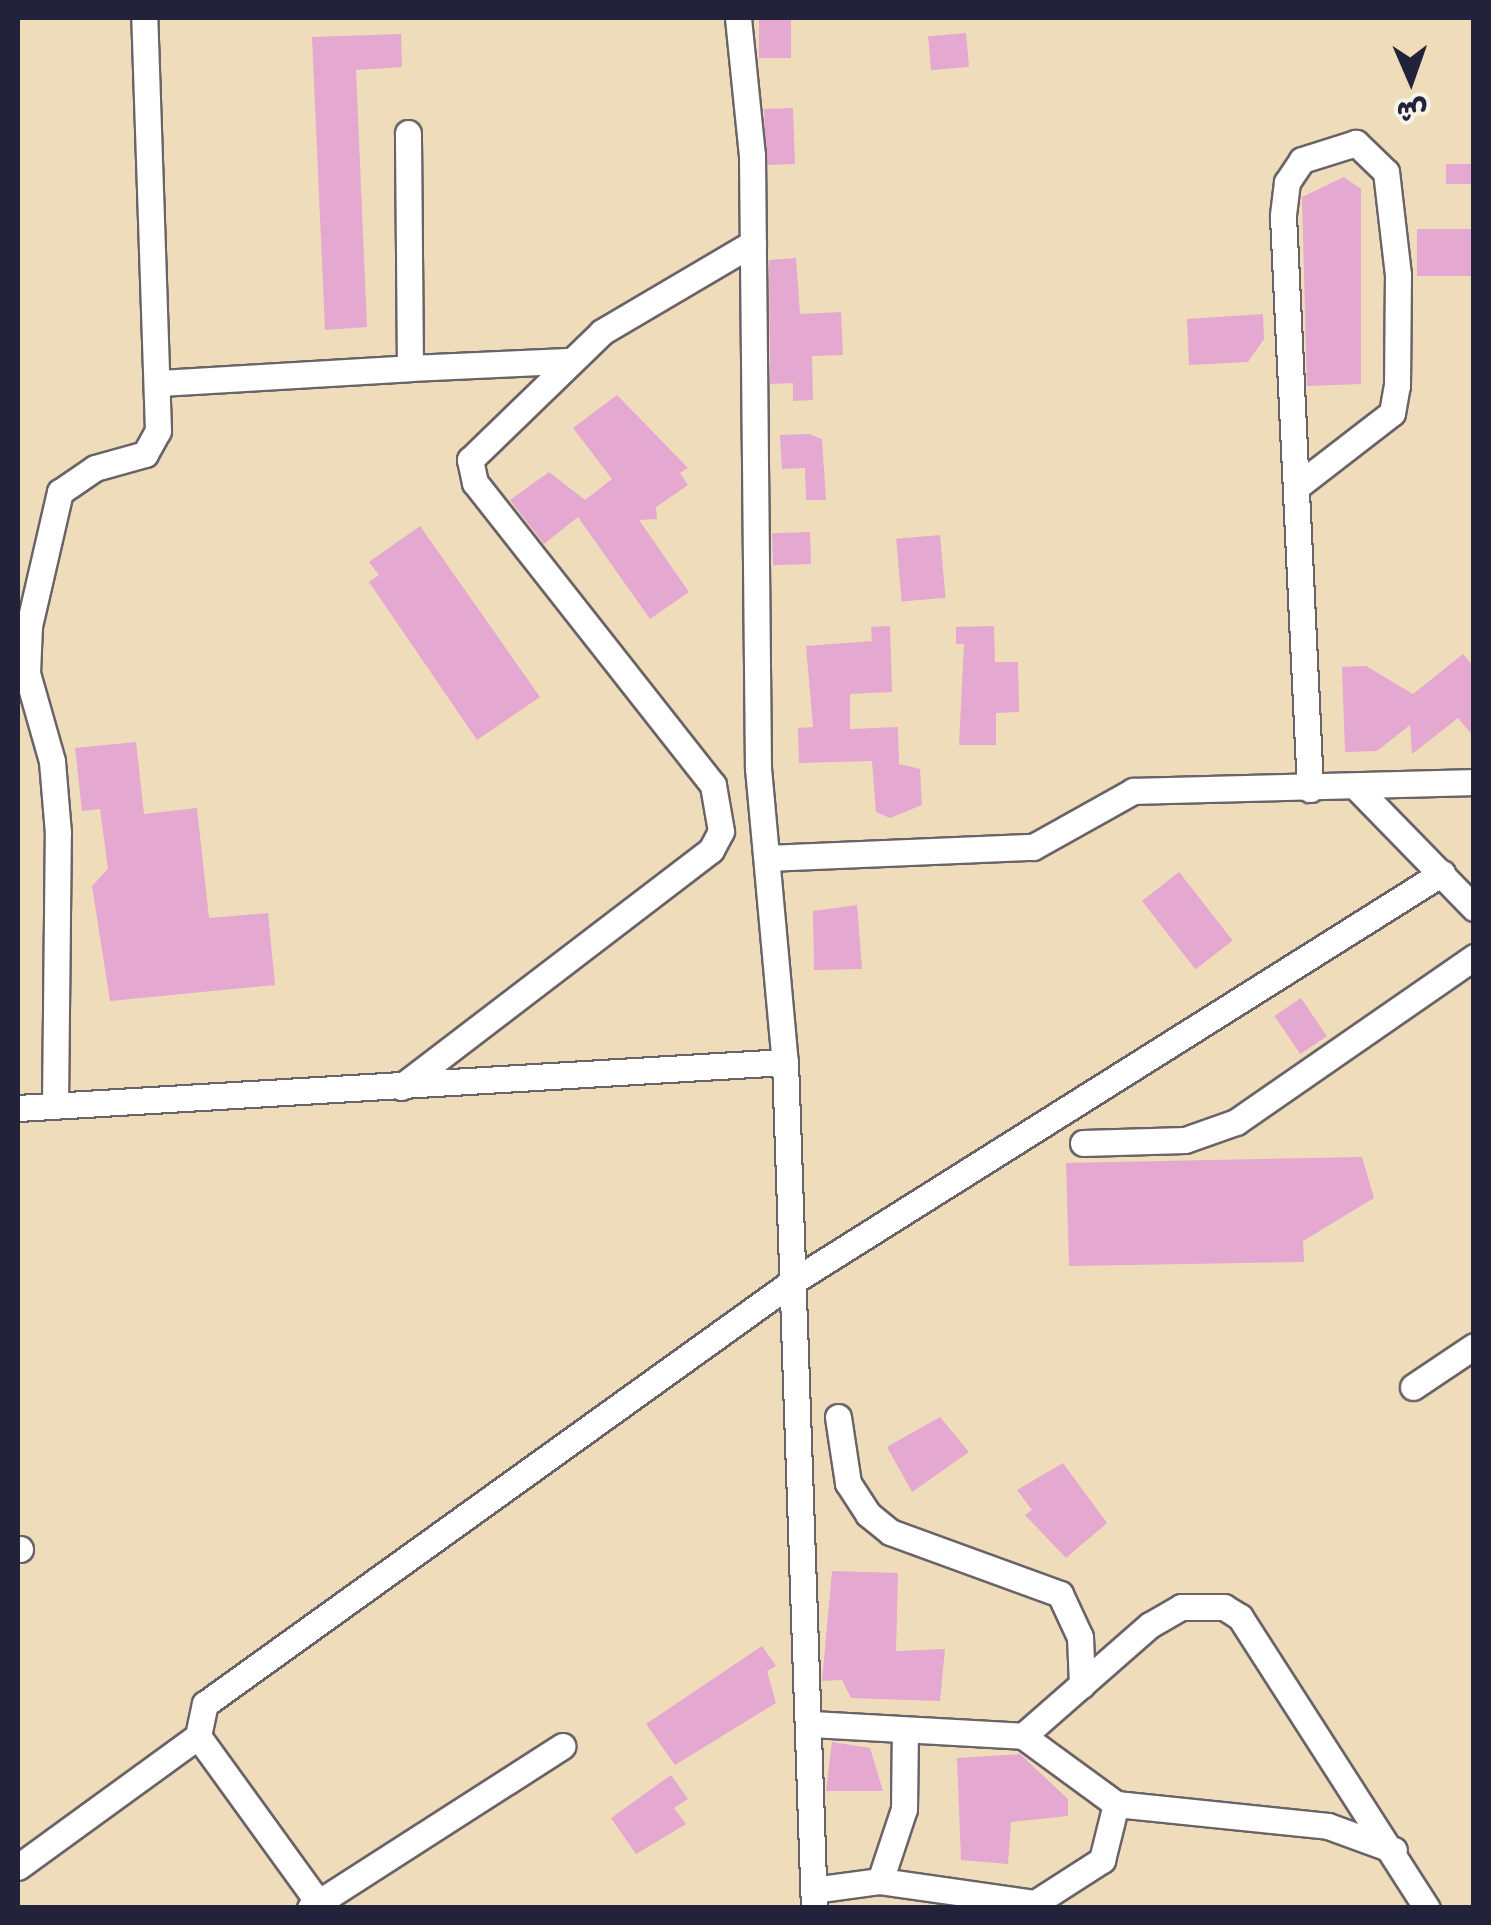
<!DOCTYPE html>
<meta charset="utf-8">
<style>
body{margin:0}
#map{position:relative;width:1491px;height:1925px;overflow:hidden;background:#efdcba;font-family:"Balsamiq Sans","Playpen Sans Arabic",sans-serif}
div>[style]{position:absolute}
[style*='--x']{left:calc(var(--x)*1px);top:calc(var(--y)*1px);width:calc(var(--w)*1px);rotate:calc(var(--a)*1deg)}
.building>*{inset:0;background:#e5a8d1;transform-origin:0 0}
.roads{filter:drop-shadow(2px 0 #6a6367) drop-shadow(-2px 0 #6a6367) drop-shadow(0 2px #6a6367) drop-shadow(0 -2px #6a6367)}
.minor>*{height:25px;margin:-12.5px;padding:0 12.5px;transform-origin:12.5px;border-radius:12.5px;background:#fff}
span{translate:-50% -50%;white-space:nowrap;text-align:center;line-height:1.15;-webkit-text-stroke:9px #f7f3e8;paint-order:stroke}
.frame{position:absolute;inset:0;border:20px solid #22223b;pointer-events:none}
.north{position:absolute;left:1361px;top:30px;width:100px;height:100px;-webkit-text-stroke:8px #f7f3e8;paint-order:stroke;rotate:178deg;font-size:28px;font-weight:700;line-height:40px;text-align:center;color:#22223b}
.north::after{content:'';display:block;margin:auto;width:35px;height:45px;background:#22223b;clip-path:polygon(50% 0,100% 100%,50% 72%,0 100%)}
</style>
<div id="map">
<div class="building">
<div style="left:759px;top:18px;width:32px;height:40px"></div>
<div style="left:966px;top:33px;width:34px;height:38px;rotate:85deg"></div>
<div style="clip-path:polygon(401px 34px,402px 67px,356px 70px,367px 327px,325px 330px,312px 37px)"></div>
<div style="left:793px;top:108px;width:56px;height:29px;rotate:88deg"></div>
<div style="left:1446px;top:164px;width:28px;height:20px"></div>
<div style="clip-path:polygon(1344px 177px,1361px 189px,1361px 384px,1307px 386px,1302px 197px)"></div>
<div style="left:1474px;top:229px;width:47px;height:57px;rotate:90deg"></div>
<div style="clip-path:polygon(796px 258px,800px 314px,841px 312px,843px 355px,812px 356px,813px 400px,793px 401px,793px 383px,770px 384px,769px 260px)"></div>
<div style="clip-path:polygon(1263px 314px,1264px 339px,1248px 362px,1189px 365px,1187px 319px)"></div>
<div style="clip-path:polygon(617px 395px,688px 468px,680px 473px,688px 485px,656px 507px,657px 519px,639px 520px,689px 592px,650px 619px,578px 517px,544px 544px,510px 500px,549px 472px,585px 500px,612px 479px,573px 428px)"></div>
<div style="clip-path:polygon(809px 434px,822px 439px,826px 500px,806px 500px,805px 468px,782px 469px,780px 435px)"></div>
<div style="clip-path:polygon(420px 526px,540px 697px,477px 740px,369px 582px,379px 575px,369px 562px)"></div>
<div style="left:810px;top:532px;width:32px;height:38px;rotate:88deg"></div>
<div style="left:940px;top:535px;width:63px;height:44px;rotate:85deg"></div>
<div style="clip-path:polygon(890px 626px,892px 692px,850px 694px,850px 729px,898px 727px,899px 764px,920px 769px,922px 805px,890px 818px,876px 812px,872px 761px,799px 763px,798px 728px,813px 727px,806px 646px,872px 641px,871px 627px)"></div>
<div style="clip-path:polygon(994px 626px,995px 662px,1018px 662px,1019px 712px,996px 713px,996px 745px,959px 745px,964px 644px,956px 644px,956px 627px)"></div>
<div style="clip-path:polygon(1463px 654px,1474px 667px,1474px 737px,1458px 718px,1412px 754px,1410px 725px,1377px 751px,1345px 752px,1342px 667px,1366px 666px,1413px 694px)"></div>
<div style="clip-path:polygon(136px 742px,144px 814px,197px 808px,209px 918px,268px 913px,275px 985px,110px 1001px,92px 886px,108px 869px,100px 809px,82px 811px,75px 748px)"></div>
<div style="left:1179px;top:872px;width:87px;height:47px;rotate:52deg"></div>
<div style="clip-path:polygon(857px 905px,862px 969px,814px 970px,813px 911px)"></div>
<div style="left:1301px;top:998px;width:46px;height:32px;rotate:56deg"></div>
<div style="clip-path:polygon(1362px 1157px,1374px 1198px,1303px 1241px,1304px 1262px,1069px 1266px,1066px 1163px)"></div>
<div style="clip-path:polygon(940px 1417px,969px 1452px,912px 1492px,887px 1447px)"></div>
<div style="clip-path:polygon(1063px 1463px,1107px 1523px,1066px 1558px,1025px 1515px,1032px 1510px,1017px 1490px)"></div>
<div style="clip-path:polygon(832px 1571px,898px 1573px,896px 1651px,945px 1649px,940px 1701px,851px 1698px,842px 1680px,822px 1681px)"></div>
<div style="clip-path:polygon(762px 1646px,776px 1666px,767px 1671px,776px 1703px,675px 1765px,646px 1724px)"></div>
<div style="clip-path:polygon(832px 1742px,870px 1748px,883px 1791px,826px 1791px)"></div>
<div style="clip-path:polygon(1020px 1754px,1068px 1799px,1068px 1816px,1011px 1822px,1008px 1864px,961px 1860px,957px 1758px)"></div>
<div style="clip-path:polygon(671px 1775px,688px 1799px,674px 1808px,686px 1824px,636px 1854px,611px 1818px)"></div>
</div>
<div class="roads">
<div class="minor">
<div style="--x:738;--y:18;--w:138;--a:84.2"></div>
<div style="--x:752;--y:155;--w:613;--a:89.44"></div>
<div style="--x:758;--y:768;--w:295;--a:84.8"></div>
<div style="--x:785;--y:1062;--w:846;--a:88.04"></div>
<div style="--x:410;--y:368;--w:157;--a:-2.6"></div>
<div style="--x:160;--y:383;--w:250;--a:-3.4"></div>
<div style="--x:410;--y:368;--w:235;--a:-90.5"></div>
<div style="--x:1300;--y:484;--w:116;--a:-37.7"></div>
<div style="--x:1392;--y:413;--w:27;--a:-80"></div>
<div style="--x:1397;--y:386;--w:111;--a:-89.5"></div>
<div style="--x:1398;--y:275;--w:104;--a:-96.6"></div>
<div style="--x:1386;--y:172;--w:42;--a:-136"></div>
<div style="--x:1356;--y:143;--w:57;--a:162.5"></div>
<div style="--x:1302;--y:160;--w:27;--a:124"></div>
<div style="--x:1287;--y:182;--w:34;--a:97"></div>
<div style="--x:1283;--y:216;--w:574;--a:87.3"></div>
<div style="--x:1357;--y:788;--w:168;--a:45.7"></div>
<div style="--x:767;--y:858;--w:266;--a:-2.4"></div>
<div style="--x:1033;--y:847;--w:115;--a:-29.2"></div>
<div style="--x:1133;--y:791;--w:341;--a:-1.5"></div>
<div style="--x:401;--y:1087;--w:390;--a:-37.4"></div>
<div style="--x:711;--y:850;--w:21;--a:-62"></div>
<div style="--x:721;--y:831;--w:47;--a:-99.9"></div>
<div style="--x:713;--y:785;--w:385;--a:-128.2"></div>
<div style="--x:475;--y:483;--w:24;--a:-102"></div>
<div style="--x:470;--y:460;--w:184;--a:-44.1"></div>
<div style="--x:602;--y:332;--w:175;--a:-30.5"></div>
<div style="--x:55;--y:1106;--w:273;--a:-89.4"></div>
<div style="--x:58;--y:833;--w:72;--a:-94.8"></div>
<div style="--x:52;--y:761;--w:91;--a:-105.9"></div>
<div style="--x:27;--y:673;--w:47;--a:-87.6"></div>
<div style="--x:29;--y:626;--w:138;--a:-77"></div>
<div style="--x:60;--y:492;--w:42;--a:-34.4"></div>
<div style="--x:95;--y:468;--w:52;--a:-15.6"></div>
<div style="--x:145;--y:454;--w:26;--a:-61"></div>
<div style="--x:158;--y:431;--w:413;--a:-91.9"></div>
<div style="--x:18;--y:1108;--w:768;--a:-3.43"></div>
<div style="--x:1083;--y:1143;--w:102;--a:-1.7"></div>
<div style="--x:1185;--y:1140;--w:54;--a:-19.4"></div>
<div style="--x:1236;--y:1122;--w:290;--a:-34.7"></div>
<div style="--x:1413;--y:1387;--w:73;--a:-33.9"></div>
<div style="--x:838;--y:1417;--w:67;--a:81.4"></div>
<div style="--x:848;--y:1483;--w:37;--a:57"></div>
<div style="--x:868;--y:1514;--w:28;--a:39"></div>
<div style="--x:890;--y:1532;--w:181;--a:20"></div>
<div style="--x:1060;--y:1594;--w:47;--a:65.1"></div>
<div style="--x:1080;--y:1637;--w:48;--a:87.6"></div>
<div style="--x:18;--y:1549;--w:2;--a:0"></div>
<div style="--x:811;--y:1724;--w:212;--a:3.2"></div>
<div style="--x:1023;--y:1736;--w:115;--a:36.2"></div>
<div style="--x:1116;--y:1804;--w:213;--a:5.9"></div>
<div style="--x:1328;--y:1826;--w:70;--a:20"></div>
<div style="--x:1023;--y:1736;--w:169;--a:-41.2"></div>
<div style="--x:1150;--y:1625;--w:36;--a:-30"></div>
<div style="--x:1181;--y:1607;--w:43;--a:0"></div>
<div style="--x:1224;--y:1607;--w:19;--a:32"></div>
<div style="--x:1240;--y:1617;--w:346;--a:57.3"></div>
<div style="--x:18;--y:1867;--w:223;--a:-36"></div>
<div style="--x:880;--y:1881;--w:76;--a:-71.6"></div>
<div style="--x:904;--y:1809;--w:79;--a:-89.3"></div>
<div style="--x:813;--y:1890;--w:68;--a:-7.7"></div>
<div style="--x:880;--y:1881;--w:157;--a:8.1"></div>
<div style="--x:1035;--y:1903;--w:80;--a:-32.7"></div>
<div style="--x:1102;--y:1860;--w:58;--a:-76"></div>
<div style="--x:318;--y:1902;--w:205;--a:-125.9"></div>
<div style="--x:198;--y:1736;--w:33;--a:-78"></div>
<div style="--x:205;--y:1704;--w:723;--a:-35.71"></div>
<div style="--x:792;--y:1282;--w:768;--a:-32.18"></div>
<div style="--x:310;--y:1908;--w:300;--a:-32.7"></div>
</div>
</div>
<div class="frame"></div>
<div class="north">ش</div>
</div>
